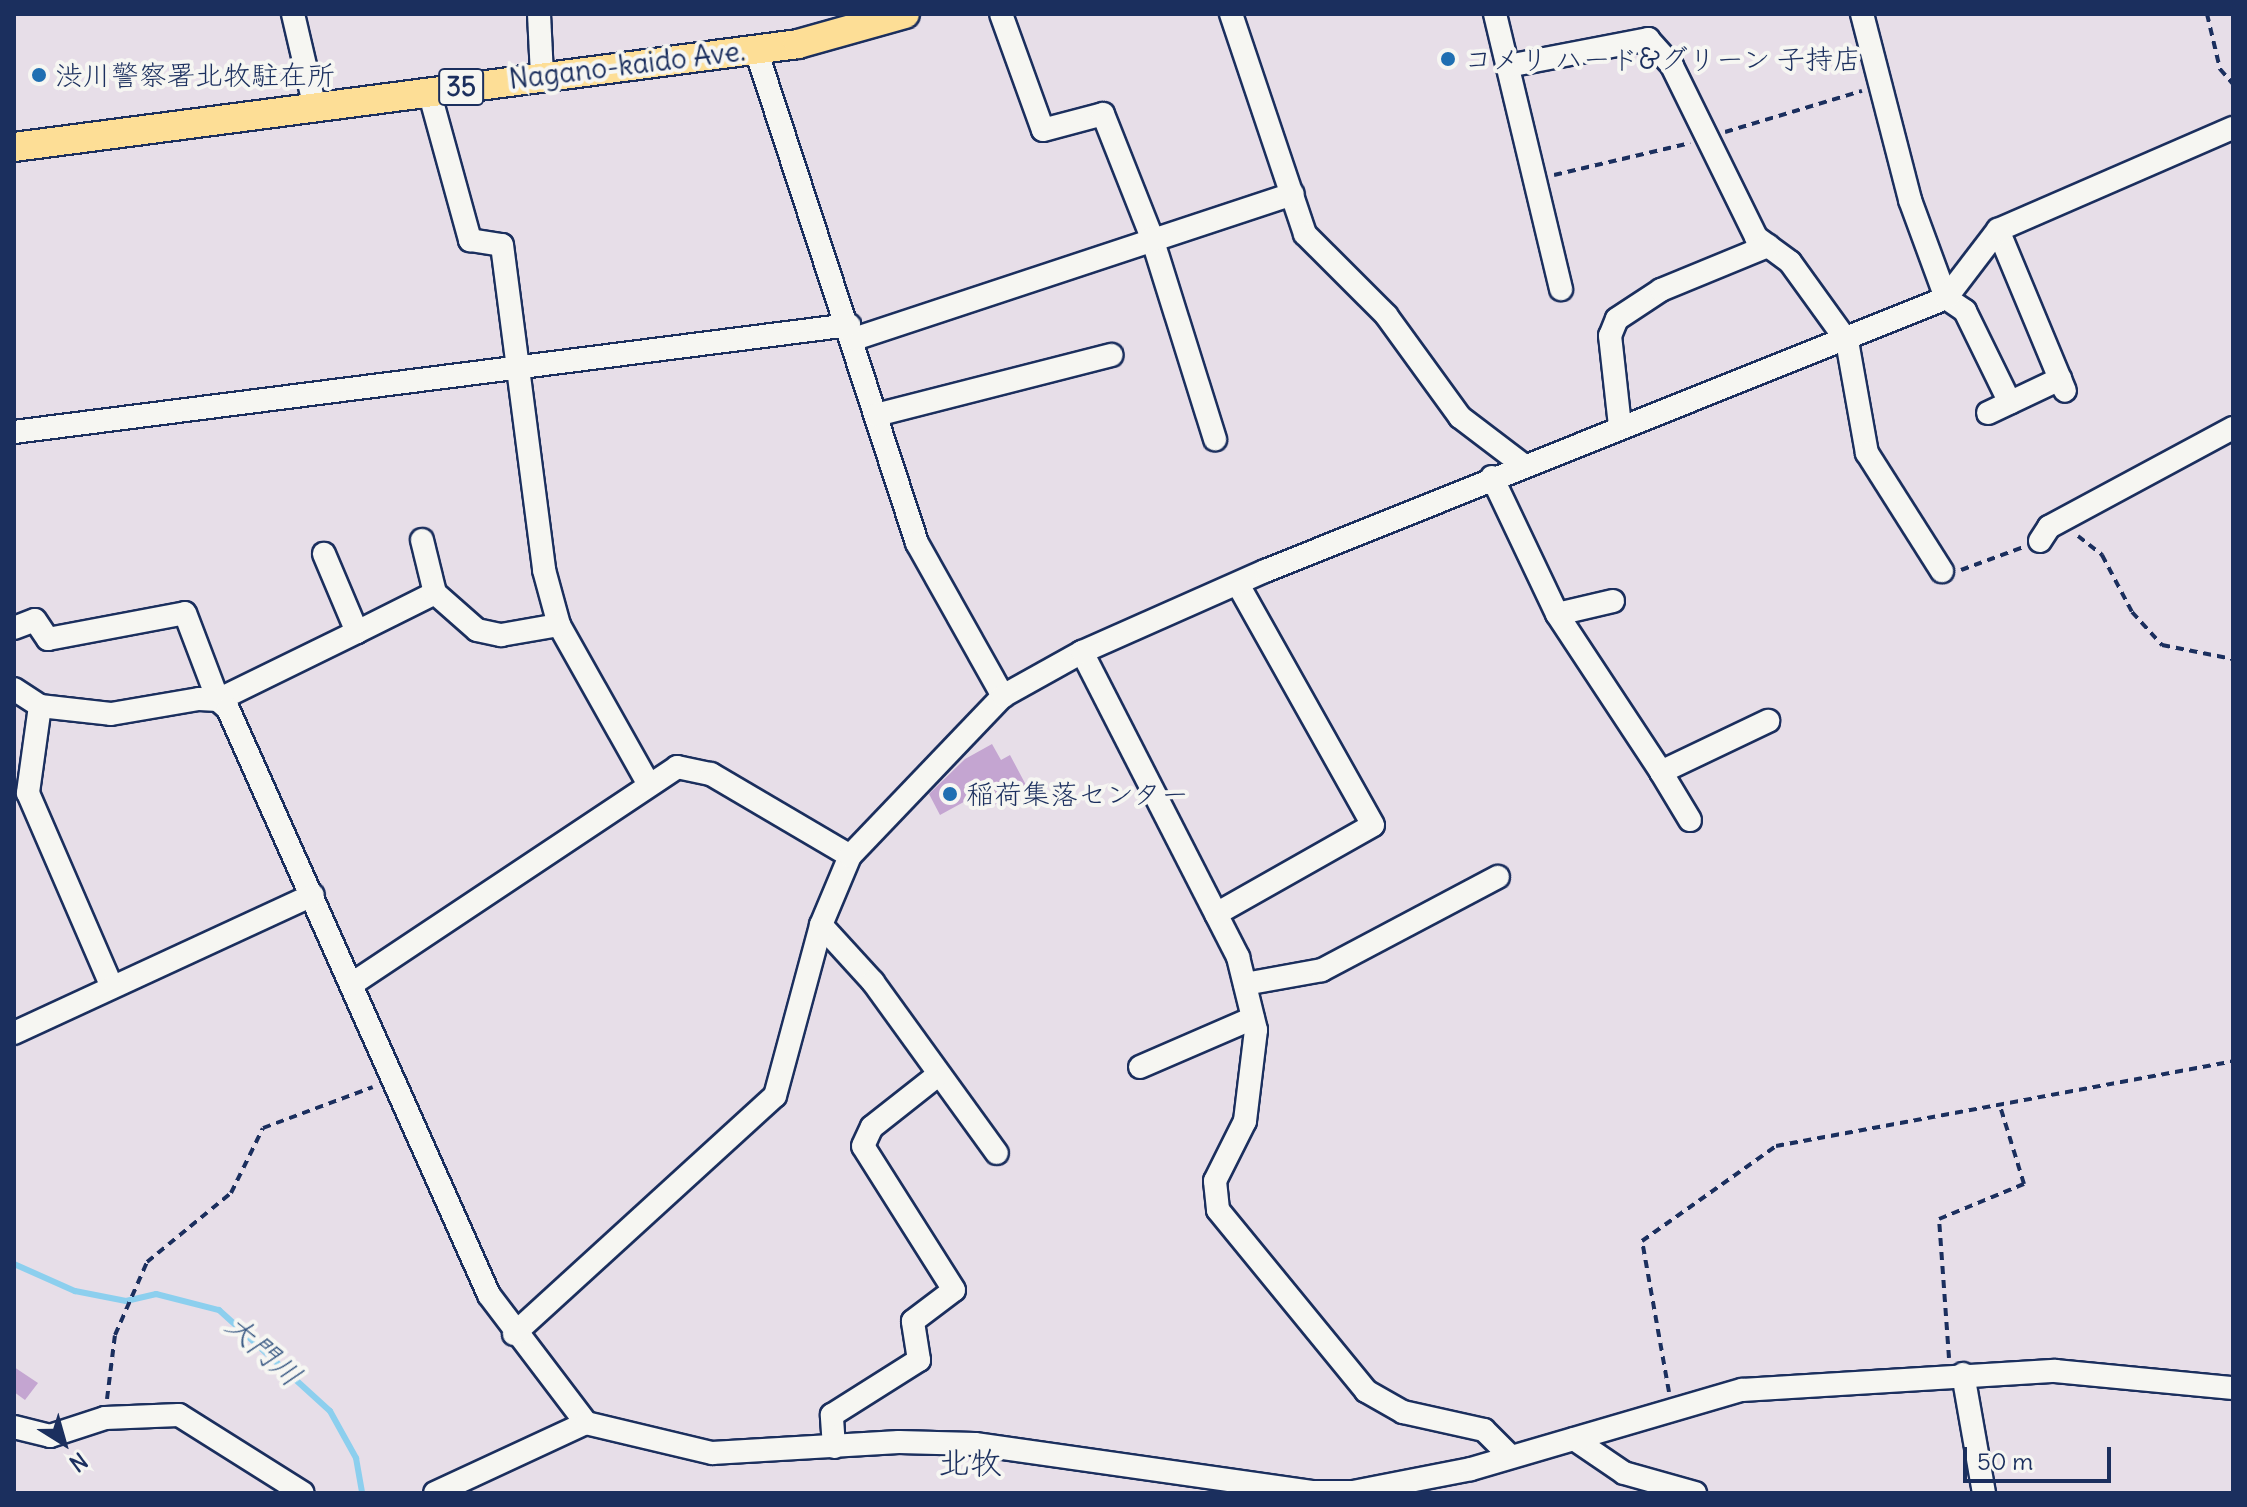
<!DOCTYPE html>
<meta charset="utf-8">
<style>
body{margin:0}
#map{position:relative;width:2247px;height:1507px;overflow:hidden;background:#e7dee8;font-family:Delius,"Klee One",sans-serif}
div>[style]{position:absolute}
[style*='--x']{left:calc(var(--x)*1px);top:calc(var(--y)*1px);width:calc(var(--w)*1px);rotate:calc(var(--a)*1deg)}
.stream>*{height:6px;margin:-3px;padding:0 3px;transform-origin:3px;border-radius:3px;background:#8ccfee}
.building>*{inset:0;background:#c4a5d1}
.path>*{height:4px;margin-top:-2px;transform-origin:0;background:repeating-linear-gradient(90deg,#1b2f5e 0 8px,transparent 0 14px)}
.roads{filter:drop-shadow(2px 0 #1b2f5e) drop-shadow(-2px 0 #1b2f5e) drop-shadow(0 2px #1b2f5e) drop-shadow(0 -2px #1b2f5e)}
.minor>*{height:22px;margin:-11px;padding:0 11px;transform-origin:11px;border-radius:11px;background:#f6f6f2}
.major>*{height:28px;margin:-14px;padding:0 14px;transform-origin:14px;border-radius:14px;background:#fdde96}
.dots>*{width:22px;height:22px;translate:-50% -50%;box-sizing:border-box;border:4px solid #f6f6f2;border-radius:50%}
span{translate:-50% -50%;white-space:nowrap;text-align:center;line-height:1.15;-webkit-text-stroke:8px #f6f6f2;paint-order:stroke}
.shield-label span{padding:2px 6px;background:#f6f6f2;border:2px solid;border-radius:6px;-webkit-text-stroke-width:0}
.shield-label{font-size:26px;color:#1b2f5e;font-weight:700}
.poi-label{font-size:28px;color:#1b2f5e}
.left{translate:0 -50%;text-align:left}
.street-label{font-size:28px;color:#1b2f5e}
.water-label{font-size:30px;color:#375782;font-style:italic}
.quarter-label{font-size:32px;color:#1b2f5e}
.frame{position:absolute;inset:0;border:16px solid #1b2f5e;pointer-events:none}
.north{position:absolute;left:24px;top:1403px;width:80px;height:80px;-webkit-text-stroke:6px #f6f6f2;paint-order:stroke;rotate:143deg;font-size:22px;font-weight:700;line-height:32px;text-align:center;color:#1b2f5e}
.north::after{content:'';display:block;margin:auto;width:28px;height:36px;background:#1b2f5e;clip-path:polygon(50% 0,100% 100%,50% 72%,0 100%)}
.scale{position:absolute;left:1963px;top:1447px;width:148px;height:36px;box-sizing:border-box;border:4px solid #1b2f5e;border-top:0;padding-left:10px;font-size:24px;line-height:28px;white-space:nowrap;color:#1b2f5e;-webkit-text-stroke:6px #f6f6f2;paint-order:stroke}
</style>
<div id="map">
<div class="stream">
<div style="--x:14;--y:1264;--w:67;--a:23.9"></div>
<div style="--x:75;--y:1291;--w:52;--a:11.1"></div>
<div style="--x:126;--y:1301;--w:31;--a:-13"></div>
<div style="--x:156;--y:1294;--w:65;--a:14.3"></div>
<div style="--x:219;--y:1310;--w:150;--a:42.3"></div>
<div style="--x:330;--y:1411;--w:54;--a:61"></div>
<div style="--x:356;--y:1458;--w:36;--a:80"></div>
</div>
<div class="building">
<div style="clip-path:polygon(992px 744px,1001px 760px,1010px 755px,1027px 787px,991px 807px,982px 792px,940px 815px,929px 794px,965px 759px)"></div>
<div style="clip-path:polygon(14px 1367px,38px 1383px,25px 1400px,14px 1392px)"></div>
</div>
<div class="path">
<div style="--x:2207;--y:14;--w:57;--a:76.7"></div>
<div style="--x:2220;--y:69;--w:20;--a:49"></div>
<div style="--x:1725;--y:132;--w:143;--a:-16.7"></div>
<div style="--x:1554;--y:175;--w:140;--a:-13.2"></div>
<div style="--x:2078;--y:536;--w:31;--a:38"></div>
<div style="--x:2102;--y:555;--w:64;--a:62.2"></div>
<div style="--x:2132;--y:612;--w:45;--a:47.7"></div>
<div style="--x:2162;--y:645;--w:72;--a:11.2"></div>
<div style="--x:1961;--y:570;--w:67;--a:-20.1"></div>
<div style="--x:1949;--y:1358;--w:139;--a:-94.1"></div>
<div style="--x:1939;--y:1219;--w:92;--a:-22.4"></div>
<div style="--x:2024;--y:1184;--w:82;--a:-107.1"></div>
<div style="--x:1669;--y:1392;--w:153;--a:-100.1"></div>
<div style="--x:1642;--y:1241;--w:164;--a:-35.3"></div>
<div style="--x:1776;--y:1146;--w:465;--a:-10.5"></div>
<div style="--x:107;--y:1399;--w:64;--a:-82.9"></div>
<div style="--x:115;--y:1335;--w:80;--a:-66.3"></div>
<div style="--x:147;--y:1262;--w:109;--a:-39.4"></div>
<div style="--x:231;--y:1193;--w:72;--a:-63.8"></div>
<div style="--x:263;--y:1128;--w:117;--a:-20.4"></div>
</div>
<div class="roads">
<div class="minor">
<div style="--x:293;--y:14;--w:97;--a:76.8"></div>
<div style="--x:539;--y:14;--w:61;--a:87.2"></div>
<div style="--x:1001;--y:14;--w:123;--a:70.1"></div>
<div style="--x:1043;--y:130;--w:62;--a:-14.9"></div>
<div style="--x:1103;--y:114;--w:133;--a:68.4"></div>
<div style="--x:1152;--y:238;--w:211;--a:72.6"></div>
<div style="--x:1231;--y:14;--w:232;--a:71.4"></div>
<div style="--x:1305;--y:234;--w:115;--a:45"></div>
<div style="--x:1386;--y:315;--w:126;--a:54"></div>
<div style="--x:1460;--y:417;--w:78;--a:37.2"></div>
<div style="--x:1495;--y:14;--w:283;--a:76.5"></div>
<div style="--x:1862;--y:14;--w:192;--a:75.5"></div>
<div style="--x:1910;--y:200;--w:104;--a:69.8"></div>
<div style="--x:1946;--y:298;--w:23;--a:34"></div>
<div style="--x:1965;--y:311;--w:102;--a:63.9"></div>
<div style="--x:756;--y:50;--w:519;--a:71.91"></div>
<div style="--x:917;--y:543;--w:176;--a:60.7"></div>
<div style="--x:1508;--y:66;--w:143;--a:-10.9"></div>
<div style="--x:1648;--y:39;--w:36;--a:48"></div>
<div style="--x:1672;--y:66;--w:191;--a:63.8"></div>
<div style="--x:1756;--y:237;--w:42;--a:36.3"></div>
<div style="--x:1790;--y:262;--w:97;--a:54.2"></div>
<div style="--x:1847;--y:341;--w:114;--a:79.9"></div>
<div style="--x:1867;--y:453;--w:140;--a:57.6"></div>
<div style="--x:429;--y:91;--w:155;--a:74.6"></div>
<div style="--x:470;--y:240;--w:32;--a:9"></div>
<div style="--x:502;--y:245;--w:328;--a:82.6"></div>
<div style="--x:544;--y:570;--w:57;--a:74.7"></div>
<div style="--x:559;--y:625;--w:179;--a:60.6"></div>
<div style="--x:1998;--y:230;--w:174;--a:67.4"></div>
<div style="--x:854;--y:339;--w:462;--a:-18.3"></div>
<div style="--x:1988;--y:413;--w:80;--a:-25.3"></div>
<div style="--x:876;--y:415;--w:243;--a:-14.3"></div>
<div style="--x:1620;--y:426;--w:91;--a:-96.3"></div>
<div style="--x:1610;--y:336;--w:18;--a:-68"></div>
<div style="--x:1617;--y:319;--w:53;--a:-33.4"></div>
<div style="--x:1661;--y:290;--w:116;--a:-22.4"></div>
<div style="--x:14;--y:432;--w:842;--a:-7.3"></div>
<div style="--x:1492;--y:477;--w:152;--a:64.6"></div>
<div style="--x:422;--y:540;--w:55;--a:76.2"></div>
<div style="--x:2040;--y:541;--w:17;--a:-57"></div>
<div style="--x:2049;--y:527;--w:209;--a:-28.3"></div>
<div style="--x:1613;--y:601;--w:57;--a:166.9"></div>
<div style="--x:1557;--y:614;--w:189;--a:56.6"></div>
<div style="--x:14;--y:628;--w:22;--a:-21"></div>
<div style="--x:35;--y:620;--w:23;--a:56"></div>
<div style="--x:48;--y:639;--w:139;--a:-10.7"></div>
<div style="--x:185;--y:613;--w:93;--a:69.2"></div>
<div style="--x:218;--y:700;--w:155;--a:-26.1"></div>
<div style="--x:357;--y:632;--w:85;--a:-112.9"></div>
<div style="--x:357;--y:632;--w:87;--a:-26.6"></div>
<div style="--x:435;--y:593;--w:56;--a:41.4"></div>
<div style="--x:477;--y:630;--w:25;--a:12"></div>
<div style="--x:501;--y:635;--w:59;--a:-9.8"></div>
<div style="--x:1082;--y:652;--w:343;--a:62.9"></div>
<div style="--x:1238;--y:957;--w:75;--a:76.1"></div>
<div style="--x:1256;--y:1030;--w:92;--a:96.9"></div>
<div style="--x:1245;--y:1121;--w:67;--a:116.6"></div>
<div style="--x:1215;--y:1181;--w:29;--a:84"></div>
<div style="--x:1218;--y:1210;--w:234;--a:50.7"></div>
<div style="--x:1366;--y:1391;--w:43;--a:29.6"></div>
<div style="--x:1403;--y:1412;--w:83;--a:12.5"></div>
<div style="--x:1484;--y:1430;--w:34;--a:45"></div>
<div style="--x:14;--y:689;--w:31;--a:33"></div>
<div style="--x:40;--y:706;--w:71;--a:6.4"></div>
<div style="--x:111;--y:714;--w:89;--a:-9.7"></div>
<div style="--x:199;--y:699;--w:19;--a:3"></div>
<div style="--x:218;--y:700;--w:13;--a:42"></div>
<div style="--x:228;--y:709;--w:641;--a:65.99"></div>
<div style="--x:489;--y:1295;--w:161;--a:52.8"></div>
<div style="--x:40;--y:706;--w:88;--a:97.9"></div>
<div style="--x:28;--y:793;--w:211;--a:66.6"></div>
<div style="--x:1690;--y:820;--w:56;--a:-121.1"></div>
<div style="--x:1661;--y:772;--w:119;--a:-25.5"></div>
<div style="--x:1216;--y:914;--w:180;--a:-29.5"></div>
<div style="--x:1373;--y:825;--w:276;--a:-119.3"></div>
<div style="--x:821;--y:925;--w:77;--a:47.6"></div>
<div style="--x:873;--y:982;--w:211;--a:54.1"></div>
<div style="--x:352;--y:984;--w:391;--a:-33.7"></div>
<div style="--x:677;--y:767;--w:35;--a:12"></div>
<div style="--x:711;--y:774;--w:161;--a:30.5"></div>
<div style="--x:1245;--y:984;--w:78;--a:-10.3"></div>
<div style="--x:1322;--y:970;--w:199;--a:-27.9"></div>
<div style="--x:14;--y:1033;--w:329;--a:-24.8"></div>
<div style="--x:1140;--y:1067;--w:123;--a:-23.4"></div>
<div style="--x:514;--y:1334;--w:353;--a:-42.4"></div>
<div style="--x:775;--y:1096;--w:177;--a:-74.9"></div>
<div style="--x:821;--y:925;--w:75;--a:-67.2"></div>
<div style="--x:850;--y:856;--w:221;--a:-46.3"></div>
<div style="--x:1003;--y:696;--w:90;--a:-29.1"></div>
<div style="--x:1082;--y:652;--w:200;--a:-23.9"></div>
<div style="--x:1265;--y:571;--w:734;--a:-21.84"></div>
<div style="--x:1946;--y:298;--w:86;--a:-52.6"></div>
<div style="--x:1998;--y:230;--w:256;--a:-23.5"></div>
<div style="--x:1963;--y:1374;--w:121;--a:80"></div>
<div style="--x:14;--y:1427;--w:37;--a:14"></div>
<div style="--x:50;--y:1436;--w:58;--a:-18.1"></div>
<div style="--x:105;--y:1418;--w:74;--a:-2.3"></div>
<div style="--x:179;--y:1415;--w:146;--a:32.2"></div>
<div style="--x:1574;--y:1439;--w:60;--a:34.2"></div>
<div style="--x:1624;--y:1473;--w:74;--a:15.7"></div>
<div style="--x:834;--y:1447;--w:32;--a:-94"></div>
<div style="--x:832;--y:1415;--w:103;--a:-32.3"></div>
<div style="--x:919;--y:1360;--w:39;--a:-99"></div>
<div style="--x:913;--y:1321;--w:51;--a:-37.1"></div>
<div style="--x:954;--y:1290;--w:170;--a:-122.3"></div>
<div style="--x:863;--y:1146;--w:21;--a:-65"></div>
<div style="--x:872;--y:1127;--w:85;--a:-38.3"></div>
<div style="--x:435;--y:1493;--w:166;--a:-24.9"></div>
<div style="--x:586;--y:1423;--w:130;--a:13.4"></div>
<div style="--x:712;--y:1453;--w:187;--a:-3.4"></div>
<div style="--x:899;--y:1442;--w:76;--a:1.5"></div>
<div style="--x:975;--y:1444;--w:340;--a:8.1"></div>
<div style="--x:1312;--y:1492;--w:41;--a:0"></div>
<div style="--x:1353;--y:1492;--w:120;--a:-11"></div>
<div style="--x:1471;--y:1469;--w:282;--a:-16.3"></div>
<div style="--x:1742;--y:1390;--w:314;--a:-3.5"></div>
<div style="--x:2055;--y:1371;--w:179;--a:5.5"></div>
</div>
<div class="major">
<div style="--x:14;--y:147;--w:791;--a:-7.48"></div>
<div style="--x:798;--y:44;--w:111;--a:-15.7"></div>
</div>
</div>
<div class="dots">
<div style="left:1448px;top:59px;background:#1f6fb2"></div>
<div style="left:39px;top:75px;background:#1f6fb2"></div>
<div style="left:950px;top:794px;background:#1f6fb2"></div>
</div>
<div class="shield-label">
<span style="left:461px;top:87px">35</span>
</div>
<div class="poi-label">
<span class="left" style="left:1464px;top:59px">コメリ ハード&amp;グリーン 子持店</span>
<span class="left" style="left:55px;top:75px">渋川警察署北牧駐在所</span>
<span class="left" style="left:966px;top:794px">稲荷集落センター</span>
</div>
<div class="street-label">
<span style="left:627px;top:65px;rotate:-7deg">Nagano-kaido Ave.</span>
</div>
<div class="water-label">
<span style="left:264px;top:1350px;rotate:42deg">大門川</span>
</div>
<div class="quarter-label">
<span style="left:970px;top:1463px">北牧</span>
</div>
<div class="frame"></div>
<div class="north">N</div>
<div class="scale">50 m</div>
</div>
